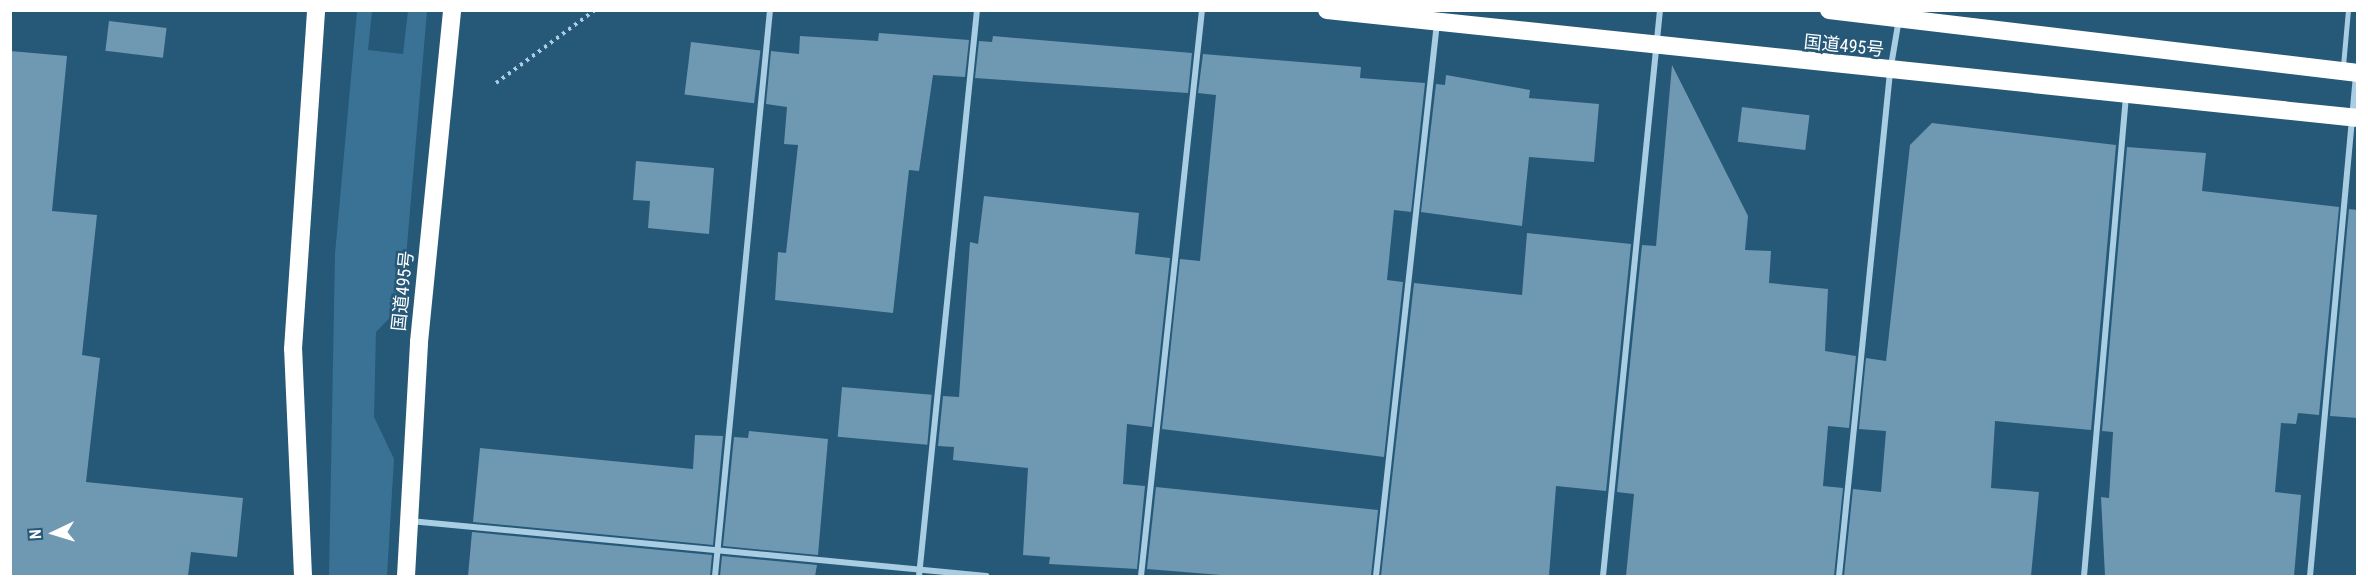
<!DOCTYPE html>
<meta charset="utf-8">
<style>
body{margin:0}
#map{position:relative;width:2368px;height:587px;overflow:hidden;background:#265878;font-family:"Roboto Condensed","Noto Sans JP",sans-serif}
div>[style]{position:absolute}
[style*='--x']{left:calc(var(--x)*1px);top:calc(var(--y)*1px);width:calc(var(--w)*1px);rotate:calc(var(--a)*1deg)}
.green>*{inset:0;background:#3a7295}
.building>*{inset:0;background:#6f98b2;transform-origin:0 0}
.path>*{height:4px;margin-top:-2px;transform-origin:0;background:repeating-linear-gradient(90deg,#a9cde3 0 3px,transparent 0 7.5px)}
.lane>*{height:4.5px;margin:-2.25px;padding:0 2.25px;transform-origin:2.25px;border-radius:2.25px;background:#a9cde3}
.street>*{height:6px;margin:-3px;padding:0 3px;transform-origin:3px;border-radius:3px;background:#a9cde3}
.highway>*{height:18px;margin:-9px;padding:0 9px;transform-origin:9px;border-radius:9px;background:#fff}
span{translate:-50% -50%;white-space:nowrap;text-align:center;line-height:1.15;-webkit-text-stroke:5px #265878;paint-order:stroke}
.street-label{font-size:18px;color:#fff}
.frame{position:absolute;inset:0;border:12px solid #fff;pointer-events:none}
.north{position:absolute;left:24px;top:503px;width:60px;height:60px;-webkit-text-stroke:4px #265878;paint-order:stroke;rotate:266deg;font-size:16px;font-weight:700;line-height:24px;text-align:center;color:#fff}
.north::after{content:'';display:block;margin:auto;width:21px;height:27px;background:#fff;clip-path:polygon(50% 0,100% 100%,50% 72%,0 100%)}
</style>
<div id="map">
<div class="green">
<div style="clip-path:polygon(357px 11px,372px 11px,368px 50px,403px 54px,408px 11px,427px 11px,402px 305px,376px 332px,374px 417px,394px 459px,387px 576px,329px 576px,335px 254px)"></div>
</div>
<div class="building">
<div style="left:109px;top:21px;width:58px;height:30px;rotate:7deg"></div>
<div style="clip-path:polygon(879px 33px,969px 40px,965px 77px,933px 75px,919px 171px,909px 170px,893px 313px,775px 300px,778px 252px,786px 253px,798px 145px,784px 144px,787px 107px,766px 104px,771px 51px,799px 54px,800px 36px,878px 41px)"></div>
<div style="clip-path:polygon(993px 36px,1192px 53px,1188px 93px,975px 78px,979px 41px,992px 42px)"></div>
<div style="left:691px;top:42px;width:70px;height:53px;rotate:7deg"></div>
<div style="clip-path:polygon(10px 51px,67px 56px,52px 211px,97px 215px,82px 355px,100px 358px,86px 482px,243px 498px,237px 557px,191px 552px,188px 576px,10px 576px)"></div>
<div style="clip-path:polygon(1203px 54px,1361px 67px,1360px 78px,1425px 83px,1411px 212px,1394px 210px,1387px 280px,1403px 282px,1384px 457px,1162px 429px,1180px 259px,1200px 261px,1216px 95px,1198px 93px)"></div>
<div style="clip-path:polygon(1672px 65px,1748px 216px,1745px 250px,1771px 251px,1769px 283px,1828px 289px,1825px 351px,1856px 356px,1849px 428px,1828px 426px,1823px 486px,1843px 488px,1834px 576px,1626px 576px,1634px 494px,1617px 492px,1642px 245px,1656px 246px)"></div>
<div style="clip-path:polygon(1446px 75px,1530px 90px,1529px 98px,1599px 104px,1594px 162px,1529px 157px,1522px 226px,1421px 212px,1436px 84px,1445px 85px)"></div>
<div style="left:1742px;top:107px;width:68px;height:35px;rotate:7deg"></div>
<div style="clip-path:polygon(1932px 123px,2116px 145px,2091px 430px,1995px 421px,1991px 488px,2039px 492px,2031px 576px,1844px 576px,1853px 489px,1881px 492px,1886px 431px,1859px 429px,1866px 358px,1886px 361px,1910px 145px)"></div>
<div style="clip-path:polygon(2127px 147px,2206px 153px,2202px 191px,2339px 207px,2319px 415px,2298px 413px,2296px 424px,2281px 423px,2275px 492px,2301px 495px,2294px 576px,2105px 576px,2101px 497px,2109px 498px,2113px 432px,2102px 431px)"></div>
<div style="clip-path:polygon(636px 161px,714px 168px,709px 234px,648px 228px,650px 201px,633px 200px)"></div>
<div style="clip-path:polygon(984px 196px,1139px 213px,1135px 254px,1170px 258px,1152px 427px,1127px 424px,1123px 484px,1145px 486px,1137px 569px,1049px 564px,1050px 557px,1023px 555px,1028px 468px,953px 460px,954px 447px,938px 446px,943px 396px,959px 397px,970px 242px,978px 244px)"></div>
<div style="clip-path:polygon(2349px 209px,2358px 210px,2358px 418px,2330px 416px)"></div>
<div style="clip-path:polygon(1527px 233px,1631px 244px,1606px 491px,1556px 486px,1549px 576px,1381px 576px,1414px 283px,1522px 295px)"></div>
<div style="left:842px;top:387px;width:90px;height:50px;rotate:5deg"></div>
<div style="clip-path:polygon(749px 431px,828px 439px,818px 555px,723px 546px,734px 437px,748px 438px)"></div>
<div style="clip-path:polygon(695px 435px,723px 436px,713px 545px,473px 522px,480px 448px,693px 469px)"></div>
<div style="clip-path:polygon(1156px 487px,1378px 510px,1371px 576px,1233px 576px,1147px 569px)"></div>
<div style="clip-path:polygon(472px 532px,712px 555px,710px 576px,468px 576px)"></div>
<div style="clip-path:polygon(722px 556px,817px 565px,815px 576px,720px 576px)"></div>
</div>
<div class="path">
<div style="--x:496;--y:83;--w:123;--a:-36.4"></div>
</div>
<div class="lane">
<div style="--x:2343;--y:66;--w:56;--a:-84.9"></div>
</div>
<div class="street">
<div style="--x:410;--y:521;--w:579;--a:5.45"></div>
<div style="--x:715;--y:576;--w:569;--a:-84.45"></div>
<div style="--x:919;--y:576;--w:569;--a:-84.15"></div>
<div style="--x:1141;--y:576;--w:569;--a:-83.85"></div>
<div style="--x:1376;--y:576;--w:556;--a:-83.71"></div>
<div style="--x:1603;--y:576;--w:569;--a:-84.25"></div>
<div style="--x:1839;--y:576;--w:507;--a:-84.22"></div>
<div style="--x:1890;--y:72;--w:54;--a:-80.4"></div>
<div style="--x:2084;--y:576;--w:482;--a:-85"></div>
<div style="--x:2310;--y:576;--w:503;--a:-84.75"></div>
</div>
<div class="highway">
<div style="--x:1327;--y:10;--w:1037;--a:5.98"></div>
<div style="--x:1829;--y:10;--w:533;--a:6.79"></div>
<div style="--x:303;--y:576;--w:227;--a:-92.5"></div>
<div style="--x:293;--y:349;--w:340;--a:-86.1"></div>
<div style="--x:406;--y:576;--w:234;--a:-86.8"></div>
<div style="--x:419;--y:342;--w:334;--a:-84.3"></div>
</div>
<div class="street-label">
<span style="left:1844px;top:46px;rotate:6deg">国道495号</span>
<span style="left:403px;top:291px;rotate:-84deg">国道495号</span>
</div>
<div class="frame"></div>
<div class="north">N</div>
</div>
